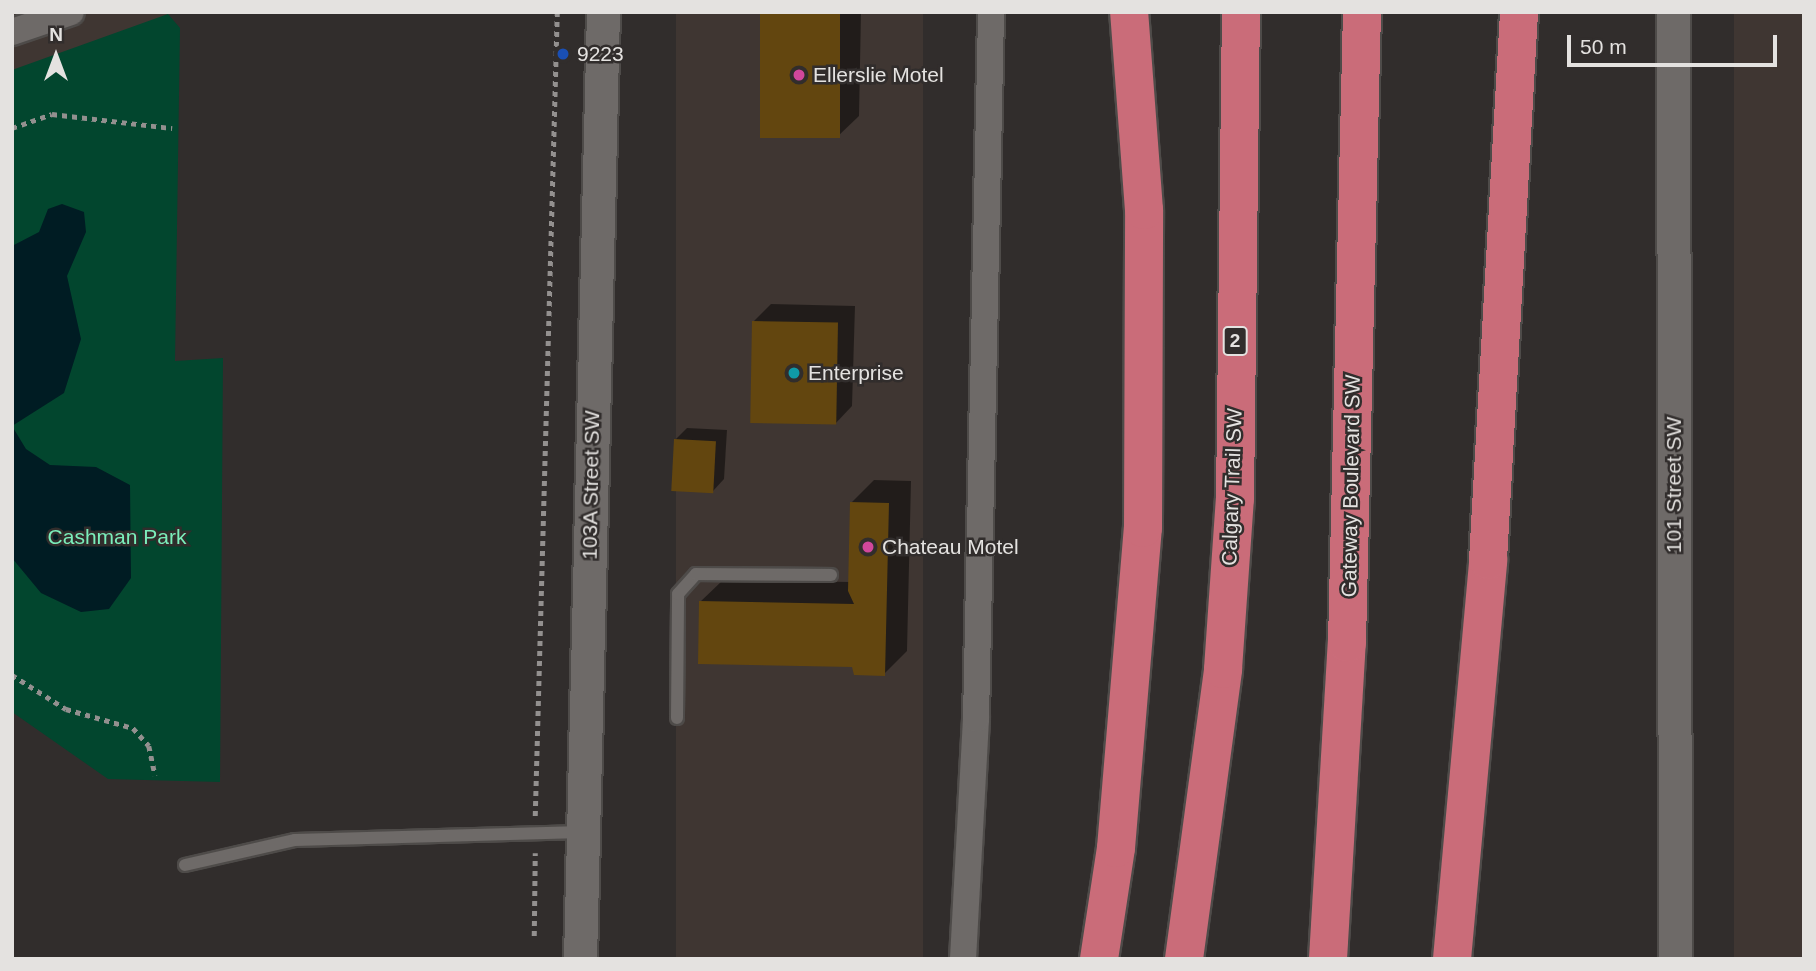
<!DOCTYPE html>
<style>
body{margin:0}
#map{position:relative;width:1816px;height:971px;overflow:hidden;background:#312d2c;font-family:Helvetica,sans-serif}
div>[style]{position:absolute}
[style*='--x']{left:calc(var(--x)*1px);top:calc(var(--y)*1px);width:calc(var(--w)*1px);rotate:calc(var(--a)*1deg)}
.built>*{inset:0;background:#3f3632;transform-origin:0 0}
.green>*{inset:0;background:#02462e}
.water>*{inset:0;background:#001c23}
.shadow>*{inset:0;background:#0007}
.building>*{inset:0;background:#63460f;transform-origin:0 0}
.path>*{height:4.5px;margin-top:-2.25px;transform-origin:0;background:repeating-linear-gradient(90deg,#93908f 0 5px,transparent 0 10px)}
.roads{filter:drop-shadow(2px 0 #4e4b49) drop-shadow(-2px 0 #4e4b49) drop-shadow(0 2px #4e4b49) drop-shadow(0 -2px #4e4b49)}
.service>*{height:12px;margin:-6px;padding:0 6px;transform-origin:6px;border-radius:6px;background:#6e6a68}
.minor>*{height:26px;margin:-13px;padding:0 13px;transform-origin:13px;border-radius:13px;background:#6e6a68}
.tertiary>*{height:33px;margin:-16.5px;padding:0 16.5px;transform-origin:16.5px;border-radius:16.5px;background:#6e6a68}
.motorway>*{height:38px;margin:-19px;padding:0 19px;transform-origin:19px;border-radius:19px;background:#ca6c79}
.dots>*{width:19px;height:19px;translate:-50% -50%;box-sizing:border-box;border:4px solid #312d2c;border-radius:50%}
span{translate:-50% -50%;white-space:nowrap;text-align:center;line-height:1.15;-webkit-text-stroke:5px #312d2c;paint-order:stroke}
.shield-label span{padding:2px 5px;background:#312d2c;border:2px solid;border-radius:5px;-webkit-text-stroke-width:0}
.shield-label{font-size:19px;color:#e4e2e0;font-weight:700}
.poi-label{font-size:21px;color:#e4e2e0}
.left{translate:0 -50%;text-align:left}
.street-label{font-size:21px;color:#e4e2e0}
.park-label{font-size:21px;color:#7beebb}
.frame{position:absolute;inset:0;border:14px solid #e4e2e0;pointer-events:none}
.north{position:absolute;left:21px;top:21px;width:70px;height:70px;-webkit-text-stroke:5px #312d2c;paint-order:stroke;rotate:0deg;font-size:19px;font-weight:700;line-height:28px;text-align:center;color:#e4e2e0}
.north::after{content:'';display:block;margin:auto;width:24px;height:32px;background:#e4e2e0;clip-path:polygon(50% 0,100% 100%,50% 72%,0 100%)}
.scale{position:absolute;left:1567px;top:35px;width:210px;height:32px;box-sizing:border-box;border:4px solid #e4e2e0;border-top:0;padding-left:9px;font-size:21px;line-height:24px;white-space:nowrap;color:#e4e2e0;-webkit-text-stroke:5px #312d2c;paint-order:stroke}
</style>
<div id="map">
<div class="built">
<div style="clip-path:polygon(12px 12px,176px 12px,12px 72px)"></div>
<div style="left:676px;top:12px;width:247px;height:947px"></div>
<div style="left:1734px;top:12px;width:70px;height:947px"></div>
</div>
<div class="green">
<div style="clip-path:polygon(168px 14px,180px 28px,175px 361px,223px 358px,220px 782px,108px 779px,12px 712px,12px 70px)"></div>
</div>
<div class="water">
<div style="clip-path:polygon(62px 204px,84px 212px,86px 232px,67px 276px,81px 339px,64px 393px,12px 426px,26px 449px,50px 465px,96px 467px,130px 485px,131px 578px,109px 609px,81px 612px,41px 593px,12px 558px,12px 246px,39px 232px,48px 209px)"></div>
</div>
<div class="shadow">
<div style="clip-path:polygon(762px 12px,861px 12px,859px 116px,836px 138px)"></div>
<div style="clip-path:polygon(771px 304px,855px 306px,852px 406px,835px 424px,753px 322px)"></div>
<div style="clip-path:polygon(687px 428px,727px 430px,724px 479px,713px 491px,676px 439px)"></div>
<div style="clip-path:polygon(874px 480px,911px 481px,907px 651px,884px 674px,700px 602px,723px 580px,850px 582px,851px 503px)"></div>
</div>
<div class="building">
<div style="left:760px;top:12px;width:80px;height:126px"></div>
<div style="left:752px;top:321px;width:86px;height:102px;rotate:1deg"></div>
<div style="left:674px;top:439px;width:42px;height:52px;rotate:3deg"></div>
<div style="clip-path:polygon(850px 502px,889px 503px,885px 676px,854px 675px,852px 667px,698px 664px,699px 601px,854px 604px,848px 591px)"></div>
</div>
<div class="path">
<div style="--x:12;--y:128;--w:42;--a:-19.3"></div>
<div style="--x:52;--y:114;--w:121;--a:6.7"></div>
<div style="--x:12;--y:675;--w:64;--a:32.2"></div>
<div style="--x:66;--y:709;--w:70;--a:15.8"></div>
<div style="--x:133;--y:728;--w:24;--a:48"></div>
<div style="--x:149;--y:746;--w:30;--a:78"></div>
<div style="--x:535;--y:816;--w:804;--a:-88.43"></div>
<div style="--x:534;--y:936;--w:83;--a:-89.3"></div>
</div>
<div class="roads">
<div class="service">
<div style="--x:677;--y:718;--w:124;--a:-89.5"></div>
<div style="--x:678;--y:594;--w:27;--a:-48"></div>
<div style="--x:696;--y:574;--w:135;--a:0.4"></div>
<div style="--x:185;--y:865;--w:113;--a:-12.8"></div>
<div style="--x:295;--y:840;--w:287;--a:-1.6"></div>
</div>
<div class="minor">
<div style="--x:12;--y:32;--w:62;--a:-18.7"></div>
<div style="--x:963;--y:959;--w:240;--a:-86.9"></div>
<div style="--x:976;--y:719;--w:707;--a:-88.78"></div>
</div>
<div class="tertiary">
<div style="--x:1673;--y:12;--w:947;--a:89.88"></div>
<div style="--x:580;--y:959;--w:947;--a:-88.61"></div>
</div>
<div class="motorway">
<div style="--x:1099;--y:959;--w:112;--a:-81.3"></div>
<div style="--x:1116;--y:848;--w:321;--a:-85.2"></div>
<div style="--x:1143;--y:528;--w:318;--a:-89.8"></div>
<div style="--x:1144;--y:210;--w:199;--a:-94.3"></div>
<div style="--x:1184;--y:959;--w:293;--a:-82.3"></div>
<div style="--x:1223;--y:669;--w:170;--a:-86"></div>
<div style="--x:1235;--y:499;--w:487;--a:-89.3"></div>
<div style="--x:1328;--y:959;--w:317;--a:-86.6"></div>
<div style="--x:1347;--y:643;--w:631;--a:-88.64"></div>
<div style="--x:1452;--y:959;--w:401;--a:-84.8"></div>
<div style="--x:1488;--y:560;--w:549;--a:-86.76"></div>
</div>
</div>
<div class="dots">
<div style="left:563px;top:54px;background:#1a4fb4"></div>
<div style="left:799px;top:75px;background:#d1479c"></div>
<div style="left:794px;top:373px;background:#0f9aa8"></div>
<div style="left:868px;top:547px;background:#d1479c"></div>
</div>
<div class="shield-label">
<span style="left:1235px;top:341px">2</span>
</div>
<div class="poi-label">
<span class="left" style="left:577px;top:54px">9223</span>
<span class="left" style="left:813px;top:75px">Ellerslie Motel</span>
<span class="left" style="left:808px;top:373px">Enterprise</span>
<span class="left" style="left:882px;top:547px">Chateau Motel</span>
</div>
<div class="street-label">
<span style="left:591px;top:485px;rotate:-89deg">103A Street SW</span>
<span style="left:1674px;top:485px;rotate:-90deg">101 Street SW</span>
<span style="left:1351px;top:486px;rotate:-89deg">Gateway Boulevard SW</span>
<span style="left:1232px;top:487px;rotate:-88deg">Calgary Trail SW</span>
</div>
<div class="park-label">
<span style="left:117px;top:537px">Cashman Park</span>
</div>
<div class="frame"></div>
<div class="north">N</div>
<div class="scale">50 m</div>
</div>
